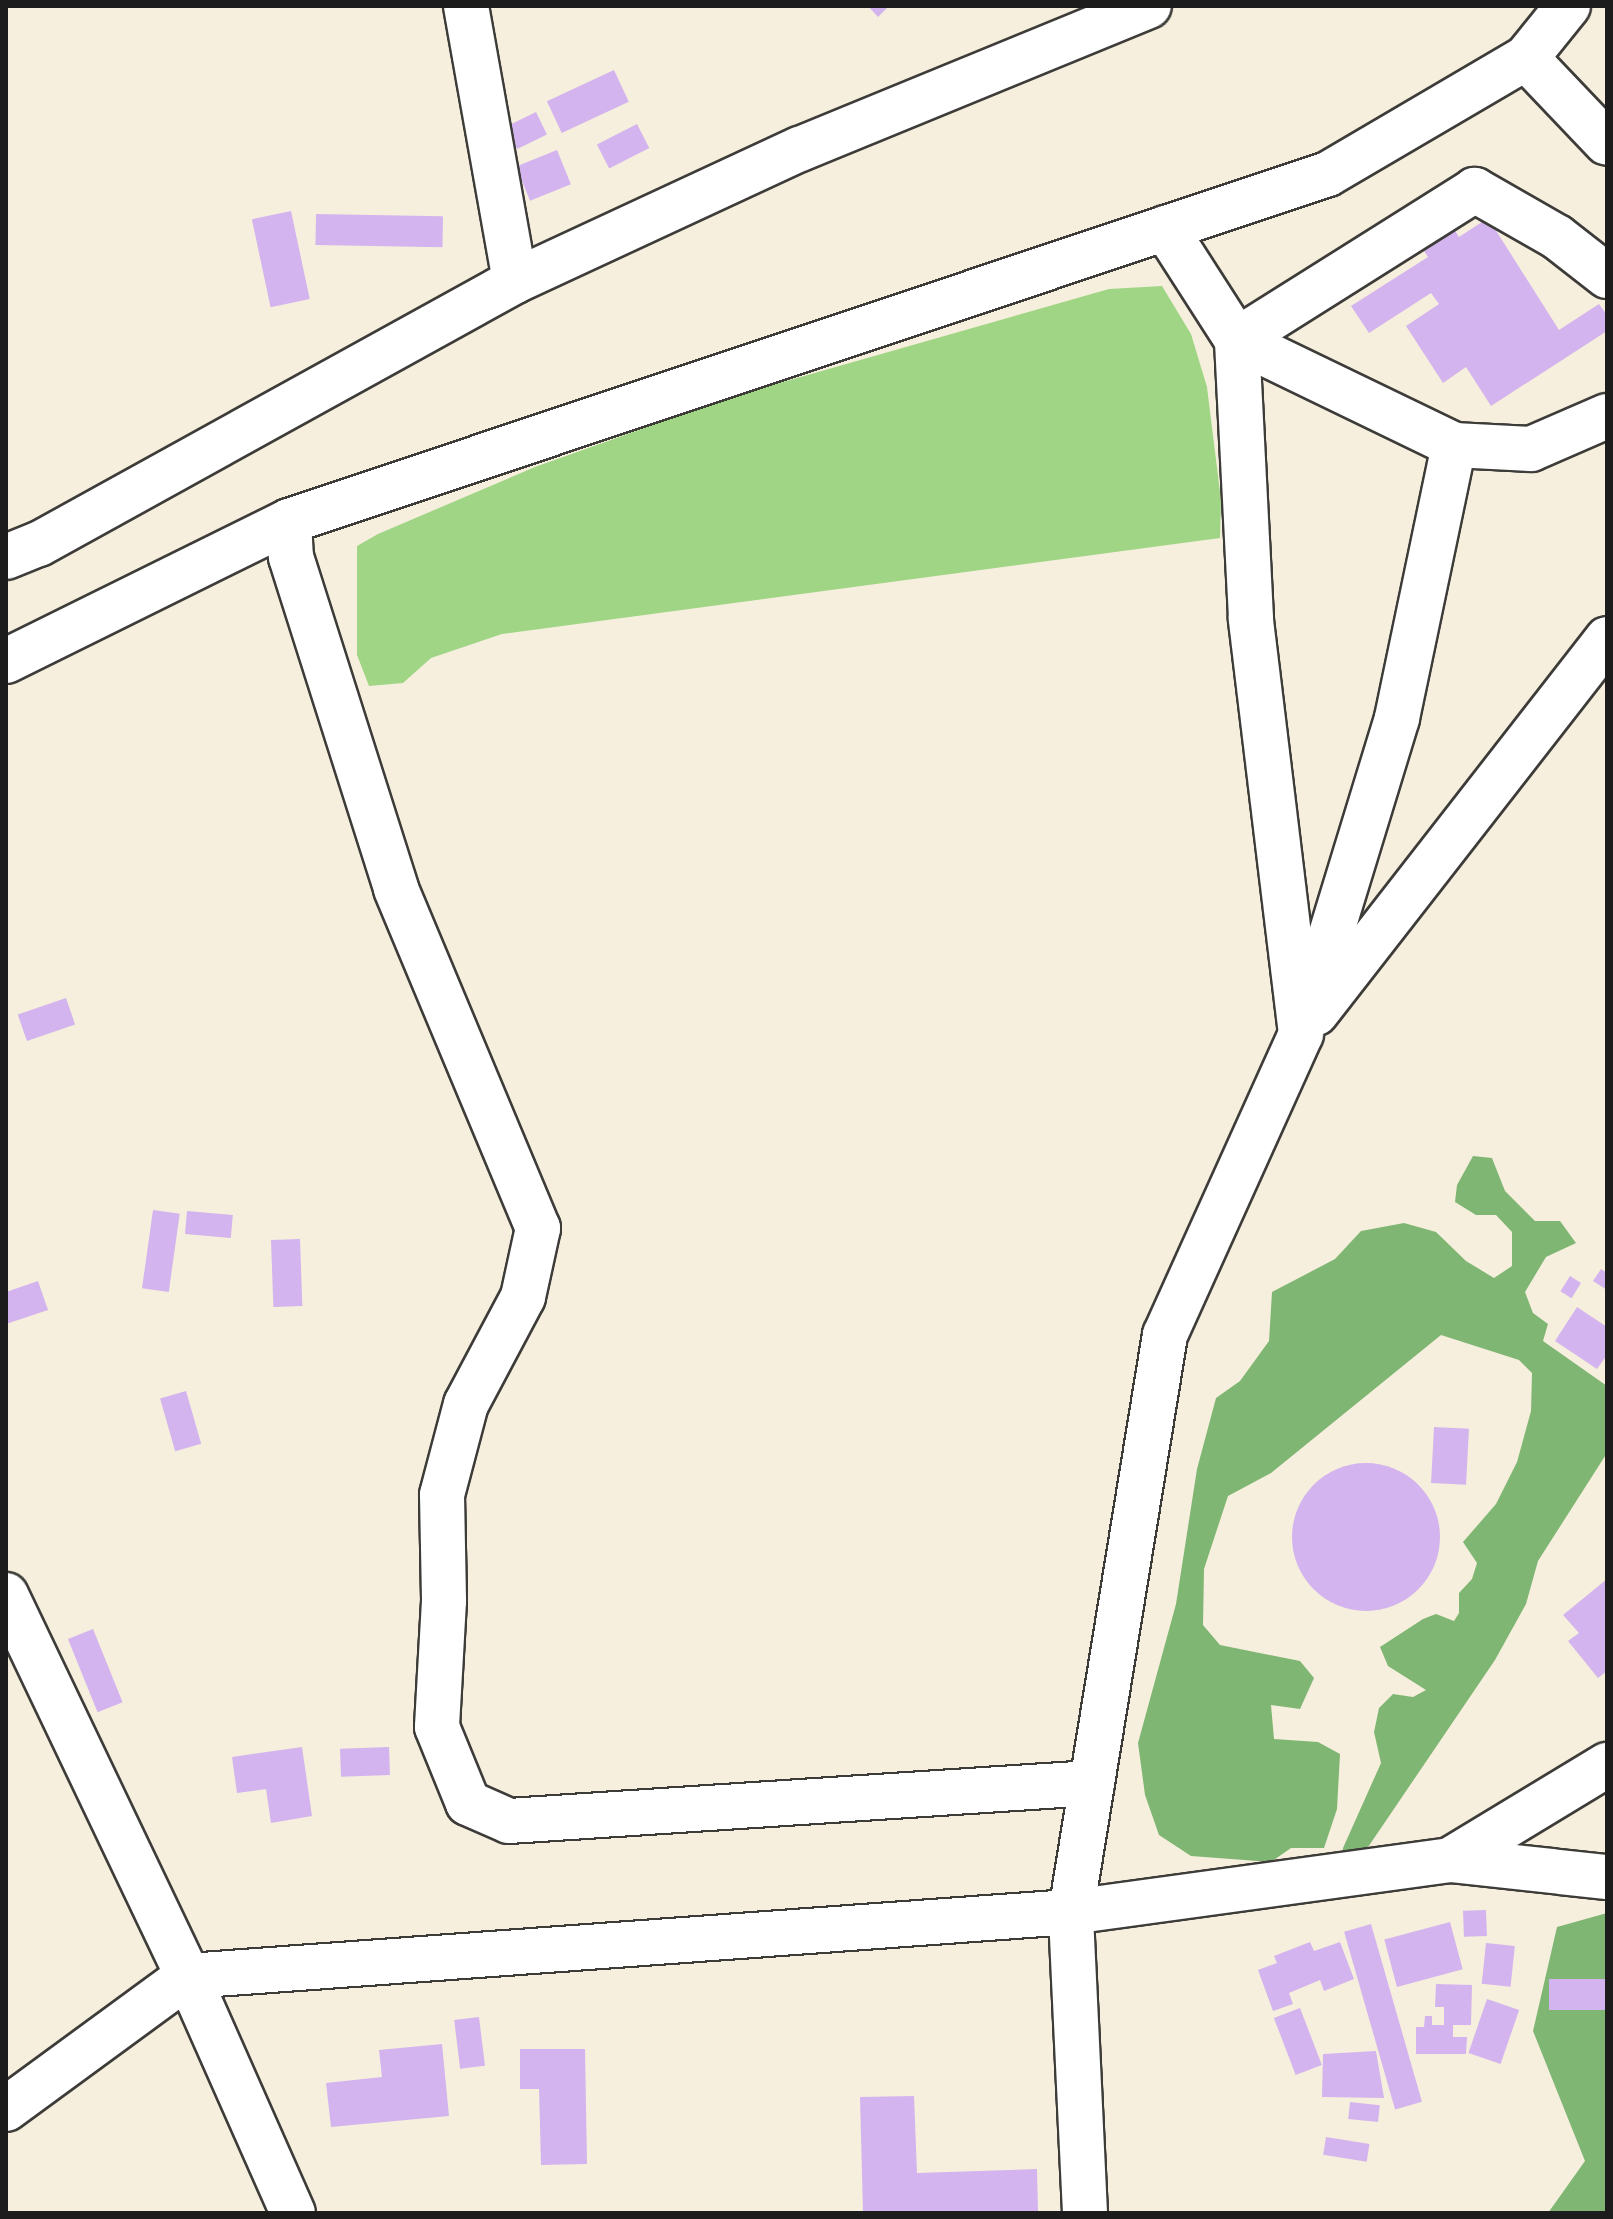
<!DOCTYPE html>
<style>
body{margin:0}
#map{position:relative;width:1613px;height:2219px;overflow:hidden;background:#f6efdd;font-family:Vollkorn,serif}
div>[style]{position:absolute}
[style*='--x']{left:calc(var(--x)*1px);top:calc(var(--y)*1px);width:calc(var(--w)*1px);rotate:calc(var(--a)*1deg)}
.green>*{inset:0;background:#a0d586}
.forest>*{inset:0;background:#80b673}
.building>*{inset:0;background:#d3b4ee;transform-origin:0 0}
.round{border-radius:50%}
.roads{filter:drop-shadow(2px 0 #3d3c39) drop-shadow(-2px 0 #3d3c39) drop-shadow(0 2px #3d3c39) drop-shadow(0 -2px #3d3c39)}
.minor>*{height:44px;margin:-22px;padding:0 22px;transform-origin:22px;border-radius:22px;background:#fff}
span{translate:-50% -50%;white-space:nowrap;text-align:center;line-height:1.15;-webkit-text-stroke:8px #fdfcf7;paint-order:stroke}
.frame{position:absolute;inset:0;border:8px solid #1c1c1c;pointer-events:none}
</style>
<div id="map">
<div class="green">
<div style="clip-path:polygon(1162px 286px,1191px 334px,1207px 387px,1221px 500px,1220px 538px,502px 634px,431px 658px,403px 683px,369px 686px,357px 655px,357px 546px,378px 534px,535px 467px,737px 395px,1109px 289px)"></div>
</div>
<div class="forest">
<div style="clip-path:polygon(1473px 1156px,1492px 1158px,1505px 1191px,1535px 1221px,1560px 1221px,1576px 1243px,1546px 1257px,1525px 1292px,1533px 1313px,1548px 1324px,1543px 1341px,1607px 1386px,1607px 1453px,1538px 1561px,1526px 1604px,1495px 1660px,1362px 1856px,1342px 1857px,1343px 1848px,1381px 1763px,1374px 1732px,1379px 1708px,1393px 1694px,1413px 1697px,1426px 1690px,1388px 1666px,1380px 1647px,1423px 1619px,1436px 1614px,1454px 1621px,1459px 1613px,1459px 1593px,1472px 1579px,1477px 1563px,1463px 1542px,1496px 1504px,1517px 1462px,1531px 1411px,1532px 1373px,1519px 1360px,1441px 1335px,1271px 1473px,1228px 1496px,1204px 1569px,1203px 1625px,1220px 1645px,1300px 1661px,1314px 1678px,1300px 1709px,1271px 1705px,1274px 1739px,1318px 1742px,1340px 1754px,1337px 1809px,1324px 1848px,1291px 1848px,1271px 1862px,1191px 1856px,1159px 1835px,1145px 1795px,1138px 1743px,1176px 1604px,1197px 1469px,1216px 1398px,1240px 1381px,1269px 1341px,1272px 1292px,1335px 1259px,1361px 1231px,1404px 1223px,1436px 1232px,1466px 1261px,1494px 1278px,1512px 1266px,1512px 1232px,1496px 1215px,1476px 1215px,1455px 1202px,1457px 1185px)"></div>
<div style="clip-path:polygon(1607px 1913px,1607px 2213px,1548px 2213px,1585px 2161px,1533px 2031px,1557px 1927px)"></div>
</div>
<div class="building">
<div style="clip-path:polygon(868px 6px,889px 6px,878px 17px)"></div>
<div style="left:614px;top:70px;width:35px;height:74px;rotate:65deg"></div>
<div style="left:536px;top:112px;width:25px;height:33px;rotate:64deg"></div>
<div style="left:637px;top:124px;width:27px;height:45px;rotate:63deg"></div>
<div style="left:557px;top:150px;width:37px;height:44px;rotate:68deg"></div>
<div style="left:291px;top:211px;width:90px;height:40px;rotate:78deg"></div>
<div style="left:316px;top:214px;width:127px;height:31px;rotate:1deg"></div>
<div style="clip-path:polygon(1488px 218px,1559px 330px,1599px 304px,1607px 315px,1607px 331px,1491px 406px,1466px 367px,1443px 383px,1406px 326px,1439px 304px,1431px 293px,1369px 333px,1351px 306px,1428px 257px,1421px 246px,1452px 226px,1459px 237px)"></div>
<div style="left:66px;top:998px;width:28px;height:51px;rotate:71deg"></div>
<div style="left:153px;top:1210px;width:27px;height:79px;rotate:8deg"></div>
<div style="left:187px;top:1211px;width:46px;height:23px;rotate:5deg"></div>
<div style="left:300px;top:1239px;width:67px;height:29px;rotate:88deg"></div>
<div style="clip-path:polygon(1601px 1269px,1607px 1273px,1607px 1290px,1593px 1281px)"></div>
<div style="left:1570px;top:1276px;width:13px;height:18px;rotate:32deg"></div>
<div style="clip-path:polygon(38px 1281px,48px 1310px,6px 1324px,6px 1292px)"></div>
<div style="clip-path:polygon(1577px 1307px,1607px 1327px,1607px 1355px,1597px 1369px,1555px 1341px)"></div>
<div style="left:186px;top:1391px;width:55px;height:27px;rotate:74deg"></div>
<div style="left:1434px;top:1427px;width:35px;height:56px;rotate:3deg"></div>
<div class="round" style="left:1292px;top:1463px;width:148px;height:148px"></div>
<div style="clip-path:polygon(1607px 1579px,1607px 1671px,1598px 1678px,1568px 1641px,1579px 1633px,1563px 1615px)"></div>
<div style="left:93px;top:1629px;width:79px;height:27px;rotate:68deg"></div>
<div style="clip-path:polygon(302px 1747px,312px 1816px,271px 1823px,266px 1789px,237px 1793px,232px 1757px)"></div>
<div style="left:389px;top:1747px;width:28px;height:49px;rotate:88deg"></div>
<div style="left:1486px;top:1910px;width:26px;height:23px;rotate:88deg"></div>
<div style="left:1450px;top:1922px;width:49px;height:68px;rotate:75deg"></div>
<div style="left:1371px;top:1924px;width:185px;height:28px;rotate:74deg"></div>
<div style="clip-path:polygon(1310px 1942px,1314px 1951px,1340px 1942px,1354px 1979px,1324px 1991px,1320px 1980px,1289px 1993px,1293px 2004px,1273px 2011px,1258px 1970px,1277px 1963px,1274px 1956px)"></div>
<div style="left:1486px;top:1943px;width:29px;height:41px;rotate:6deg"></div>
<div style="left:1607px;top:1979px;width:31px;height:58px;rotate:90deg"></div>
<div style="clip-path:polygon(1436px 1984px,1472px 1985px,1471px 2025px,1453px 2025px,1453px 2037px,1467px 2037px,1466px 2054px,1416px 2054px,1416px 2027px,1424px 2027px,1425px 2016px,1432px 2016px,1432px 2025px,1444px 2025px,1444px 2007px,1435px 2007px)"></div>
<div style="left:1487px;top:1999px;width:34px;height:57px;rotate:19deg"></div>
<div style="left:1300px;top:2008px;width:61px;height:28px;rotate:69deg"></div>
<div style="left:479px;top:2017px;width:49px;height:25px;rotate:83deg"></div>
<div style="clip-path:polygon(442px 2044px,449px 2116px,331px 2127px,326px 2083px,382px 2077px,379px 2050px)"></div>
<div style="clip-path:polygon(520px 2049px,585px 2049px,587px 2164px,541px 2165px,539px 2089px,520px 2089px)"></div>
<div style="clip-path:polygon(1376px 2051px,1384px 2098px,1322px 2097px,1323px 2054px)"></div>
<div style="clip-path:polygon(914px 2096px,917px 2173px,1037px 2169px,1038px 2211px,863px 2213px,860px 2097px)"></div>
<div style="left:1350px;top:2102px;width:30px;height:17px;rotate:6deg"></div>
<div style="left:1326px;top:2137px;width:44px;height:18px;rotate:9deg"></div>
</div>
<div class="roads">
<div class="minor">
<div style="--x:466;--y:6;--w:279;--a:79.9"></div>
<div style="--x:1526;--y:58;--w:117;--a:46.4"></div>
<div style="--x:1607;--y:276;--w:63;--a:-142"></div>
<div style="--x:1557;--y:237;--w:95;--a:-150.2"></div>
<div style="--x:1475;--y:190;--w:281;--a:147.8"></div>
<div style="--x:1237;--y:340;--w:241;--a:25.8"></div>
<div style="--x:1454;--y:445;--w:77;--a:3"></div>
<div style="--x:1531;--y:449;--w:83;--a:-23.5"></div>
<div style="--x:289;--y:521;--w:36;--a:87"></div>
<div style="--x:291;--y:557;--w:348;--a:72.4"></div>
<div style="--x:396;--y:889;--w:368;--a:67.3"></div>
<div style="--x:538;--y:1228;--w:71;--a:102.3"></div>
<div style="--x:523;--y:1297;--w:121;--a:118"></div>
<div style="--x:466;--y:1404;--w:94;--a:104.8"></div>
<div style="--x:442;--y:1495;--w:106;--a:88.9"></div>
<div style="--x:444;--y:1601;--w:126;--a:93.2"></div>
<div style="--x:437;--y:1727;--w:82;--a:67.8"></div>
<div style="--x:468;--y:1803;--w:45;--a:23.7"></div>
<div style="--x:509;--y:1821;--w:584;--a:-3.73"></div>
<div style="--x:6;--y:557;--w:35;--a:-22"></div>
<div style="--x:39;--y:544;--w:544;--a:-28.92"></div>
<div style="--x:515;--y:281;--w:314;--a:-24.9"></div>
<div style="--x:800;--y:149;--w:377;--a:-22.3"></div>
<div style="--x:6;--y:661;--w:316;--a:-26.3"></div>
<div style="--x:289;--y:521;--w:1095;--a:-18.47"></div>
<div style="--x:1328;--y:174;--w:229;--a:-30.4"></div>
<div style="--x:1526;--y:58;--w:67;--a:-51.1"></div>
<div style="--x:1316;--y:1013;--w:474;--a:-52.1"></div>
<div style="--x:1306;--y:1016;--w:312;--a:-73"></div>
<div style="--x:1397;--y:718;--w:279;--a:-78.2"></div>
<div style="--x:6;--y:1595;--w:422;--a:64.5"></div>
<div style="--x:188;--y:1976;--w:259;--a:66.1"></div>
<div style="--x:1450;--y:1860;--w:184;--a:-31.2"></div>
<div style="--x:6;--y:2109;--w:225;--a:-36.2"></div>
<div style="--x:188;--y:1976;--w:885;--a:-4.15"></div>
<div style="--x:1071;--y:1912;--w:383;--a:-7.8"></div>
<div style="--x:1450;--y:1860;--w:158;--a:6.2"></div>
<div style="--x:1085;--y:2213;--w:301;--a:-92.7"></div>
<div style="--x:1071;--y:1912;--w:585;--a:-80.75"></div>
<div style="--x:1165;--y:1335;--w:330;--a:-65.7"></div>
<div style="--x:1301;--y:1034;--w:419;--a:-96.9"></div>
<div style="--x:1251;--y:618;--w:278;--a:-92.9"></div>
<div style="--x:1237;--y:340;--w:133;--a:-122.7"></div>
</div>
</div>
<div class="frame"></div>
</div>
